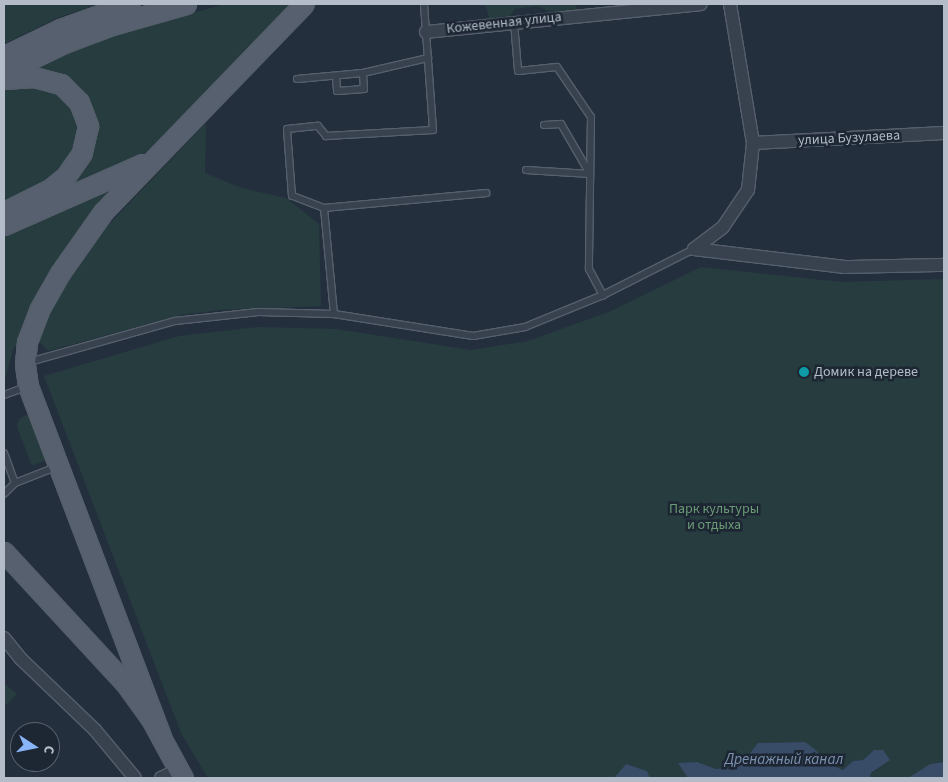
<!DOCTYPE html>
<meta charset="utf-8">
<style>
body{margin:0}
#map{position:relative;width:948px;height:782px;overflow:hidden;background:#242f3e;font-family:"Source Sans 3",sans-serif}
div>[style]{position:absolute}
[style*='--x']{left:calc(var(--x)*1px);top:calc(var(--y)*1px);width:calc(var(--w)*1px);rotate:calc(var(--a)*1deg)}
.green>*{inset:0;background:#263c3f}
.water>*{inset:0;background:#394c67}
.roads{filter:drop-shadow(1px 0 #565f6c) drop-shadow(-1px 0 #565f6c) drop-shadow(0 1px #565f6c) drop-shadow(0 -1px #565f6c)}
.service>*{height:6px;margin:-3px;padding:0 3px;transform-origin:3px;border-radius:3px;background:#38414e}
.minor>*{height:12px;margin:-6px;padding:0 6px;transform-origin:6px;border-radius:6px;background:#38414e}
.primary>*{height:19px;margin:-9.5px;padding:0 9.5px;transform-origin:9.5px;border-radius:9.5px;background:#56606e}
.dots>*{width:14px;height:14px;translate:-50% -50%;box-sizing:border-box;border:2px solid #1d2633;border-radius:50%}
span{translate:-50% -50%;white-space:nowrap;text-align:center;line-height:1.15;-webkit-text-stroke:5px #1d2633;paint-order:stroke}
.street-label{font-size:14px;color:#b4bcc9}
.poi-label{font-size:14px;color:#b4bcc9}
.left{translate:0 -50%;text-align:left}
.park-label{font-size:14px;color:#6b9a76}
.water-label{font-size:15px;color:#7c92b1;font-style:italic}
.frame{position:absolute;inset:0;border:5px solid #b4bcc9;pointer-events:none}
.north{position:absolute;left:10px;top:722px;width:50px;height:50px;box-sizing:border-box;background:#1d2633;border:1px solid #59626f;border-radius:50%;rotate:101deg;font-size:14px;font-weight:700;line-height:20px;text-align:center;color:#b4bcc9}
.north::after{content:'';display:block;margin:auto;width:18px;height:22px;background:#8ab4f8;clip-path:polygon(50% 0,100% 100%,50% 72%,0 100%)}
</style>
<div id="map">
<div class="green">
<div style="clip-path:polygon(4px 4px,98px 4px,57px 18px,4px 44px)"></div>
<div style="clip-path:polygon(225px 4px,296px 4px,150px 151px,49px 202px,95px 119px,79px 87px,39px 69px,40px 65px,89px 42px)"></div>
<div style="clip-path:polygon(485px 4px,576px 4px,576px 13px,560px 16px,537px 6px,515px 9px,506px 20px,490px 20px)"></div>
<div style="clip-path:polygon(4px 86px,51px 86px,77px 112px,80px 141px,61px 173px,4px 205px)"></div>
<div style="clip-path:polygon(206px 123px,205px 173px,242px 188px,286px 198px,319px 224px,321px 306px,219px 310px,181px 315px,48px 351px,35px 337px,91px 243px)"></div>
<div style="clip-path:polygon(103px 188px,110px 197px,26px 336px,14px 347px,4px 382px,4px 232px)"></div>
<div style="clip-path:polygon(701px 267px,841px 282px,944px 279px,944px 762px,930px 764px,908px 778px,870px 778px,871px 774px,890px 760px,874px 750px,863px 760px,853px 761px,843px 770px,825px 762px,816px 750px,804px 742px,759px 743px,741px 765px,716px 769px,697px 762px,679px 764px,688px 778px,650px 778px,647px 771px,626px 764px,614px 778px,208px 778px,181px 733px,44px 376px,179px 336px,259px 327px,336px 329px,471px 350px,528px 341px,611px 311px)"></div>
<div style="clip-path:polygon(30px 413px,46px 460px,32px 466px,17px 427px,19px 419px)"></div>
<div style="clip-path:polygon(4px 683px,17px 694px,4px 707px)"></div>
</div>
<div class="water">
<div style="clip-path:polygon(805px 742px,816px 750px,825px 762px,843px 770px,853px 761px,863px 760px,874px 750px,883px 750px,890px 760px,871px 773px,870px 778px,688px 778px,678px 763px,697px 762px,716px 769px,741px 765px,758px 743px)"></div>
<div style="clip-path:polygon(944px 762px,944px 778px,908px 778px,930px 764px)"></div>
<div style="clip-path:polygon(626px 764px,647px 771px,650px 778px,614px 778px)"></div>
</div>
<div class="roads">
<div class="service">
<div style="--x:514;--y:22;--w:49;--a:85.3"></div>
<div style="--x:518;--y:71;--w:39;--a:-6"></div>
<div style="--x:557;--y:67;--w:60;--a:55.8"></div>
<div style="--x:591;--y:117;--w:152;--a:90.8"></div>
<div style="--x:589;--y:269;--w:30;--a:62"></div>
<div style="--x:336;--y:76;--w:15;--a:86"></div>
<div style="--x:337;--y:91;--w:27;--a:-4"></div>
<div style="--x:364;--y:89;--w:16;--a:-94"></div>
<div style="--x:297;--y:79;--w:66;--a:-5.2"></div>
<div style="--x:363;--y:73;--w:67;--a:-13"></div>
<div style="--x:526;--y:170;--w:64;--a:3.6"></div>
<div style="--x:590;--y:174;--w:58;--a:-120.1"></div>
<div style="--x:561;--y:124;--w:17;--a:177"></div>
<div style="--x:324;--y:208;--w:34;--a:-159"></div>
<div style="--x:292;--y:196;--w:67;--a:-94.3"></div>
<div style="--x:287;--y:129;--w:31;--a:-6"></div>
<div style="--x:318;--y:126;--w:13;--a:51"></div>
<div style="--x:326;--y:136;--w:107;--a:-3.2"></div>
<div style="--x:433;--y:130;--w:126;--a:-94.1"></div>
<div style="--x:334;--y:314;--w:106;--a:-95.4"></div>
<div style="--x:324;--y:208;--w:163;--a:-5.3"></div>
<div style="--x:29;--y:362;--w:152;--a:-15.7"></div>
<div style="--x:175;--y:321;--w:84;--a:-6.1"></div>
<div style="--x:259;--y:312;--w:75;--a:1.5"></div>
<div style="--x:334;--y:314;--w:141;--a:9"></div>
<div style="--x:473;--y:336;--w:53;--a:-9.8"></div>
<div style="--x:525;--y:327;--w:84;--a:-22.3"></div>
<div style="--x:603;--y:295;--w:102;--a:-26.8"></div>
<div style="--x:4;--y:395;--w:23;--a:-20"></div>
<div style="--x:4;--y:453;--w:32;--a:70"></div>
<div style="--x:15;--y:483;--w:44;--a:-21.3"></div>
<div style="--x:4;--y:494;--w:16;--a:-45"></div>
</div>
<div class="minor">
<div style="--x:426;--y:32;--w:276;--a:-5.8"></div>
<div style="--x:753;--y:143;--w:191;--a:-3"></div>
<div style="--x:694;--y:249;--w:36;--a:-37"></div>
<div style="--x:723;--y:227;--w:45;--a:-56"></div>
<div style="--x:748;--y:190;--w:47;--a:-83.9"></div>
<div style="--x:753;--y:143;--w:141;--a:-99.4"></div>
<div style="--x:694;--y:249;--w:152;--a:6.8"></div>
<div style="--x:845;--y:267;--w:99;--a:-1.2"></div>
<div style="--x:4;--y:638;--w:27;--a:51"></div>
<div style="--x:21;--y:659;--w:103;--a:43.8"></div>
<div style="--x:95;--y:730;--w:62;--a:50.2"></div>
<div style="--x:161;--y:778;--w:19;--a:-25"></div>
</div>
<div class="primary">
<div style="--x:4;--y:56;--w:62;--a:-25.7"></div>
<div style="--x:60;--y:29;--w:74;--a:-19.7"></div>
<div style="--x:4;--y:72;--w:67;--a:-25.8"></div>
<div style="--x:64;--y:43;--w:51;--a:-20.6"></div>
<div style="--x:112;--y:25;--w:77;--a:-15.8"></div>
<div style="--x:4;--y:79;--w:30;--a:-4"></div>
<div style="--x:34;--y:77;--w:28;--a:15"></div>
<div style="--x:61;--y:84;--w:25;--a:45"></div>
<div style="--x:79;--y:102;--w:26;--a:69"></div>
<div style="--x:88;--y:126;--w:28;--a:103"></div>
<div style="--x:82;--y:153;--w:29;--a:125"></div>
<div style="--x:65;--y:177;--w:19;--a:141"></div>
<div style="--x:50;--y:189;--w:51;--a:153.4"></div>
<div style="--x:4;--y:225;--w:151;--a:-23.8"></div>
<div style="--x:4;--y:552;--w:178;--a:47.3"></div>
<div style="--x:125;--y:683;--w:44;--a:54.2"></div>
<div style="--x:151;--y:719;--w:67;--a:61.5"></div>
<div style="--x:161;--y:736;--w:374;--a:-110.8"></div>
<div style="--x:28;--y:386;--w:22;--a:-98"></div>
<div style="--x:25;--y:364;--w:22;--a:-85"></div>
<div style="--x:27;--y:342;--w:34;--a:-69"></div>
<div style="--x:39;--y:310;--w:43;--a:-60.4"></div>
<div style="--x:60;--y:273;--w:75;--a:-54.8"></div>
<div style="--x:103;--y:212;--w:289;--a:-46"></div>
</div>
</div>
<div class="dots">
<div style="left:804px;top:372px;background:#0f9aa8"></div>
</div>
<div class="street-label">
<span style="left:504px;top:23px;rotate:-6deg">Кожевенная улица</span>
<span style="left:849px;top:138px;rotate:-3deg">улица Бузулаева</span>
</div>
<div class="poi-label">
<span class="left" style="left:814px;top:372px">Домик на дереве</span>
</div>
<div class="park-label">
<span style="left:714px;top:517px">Парк культуры<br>и отдыха</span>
</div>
<div class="water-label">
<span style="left:784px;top:760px">Дренажный канал</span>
</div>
<div class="frame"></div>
<div class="north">С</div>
</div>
